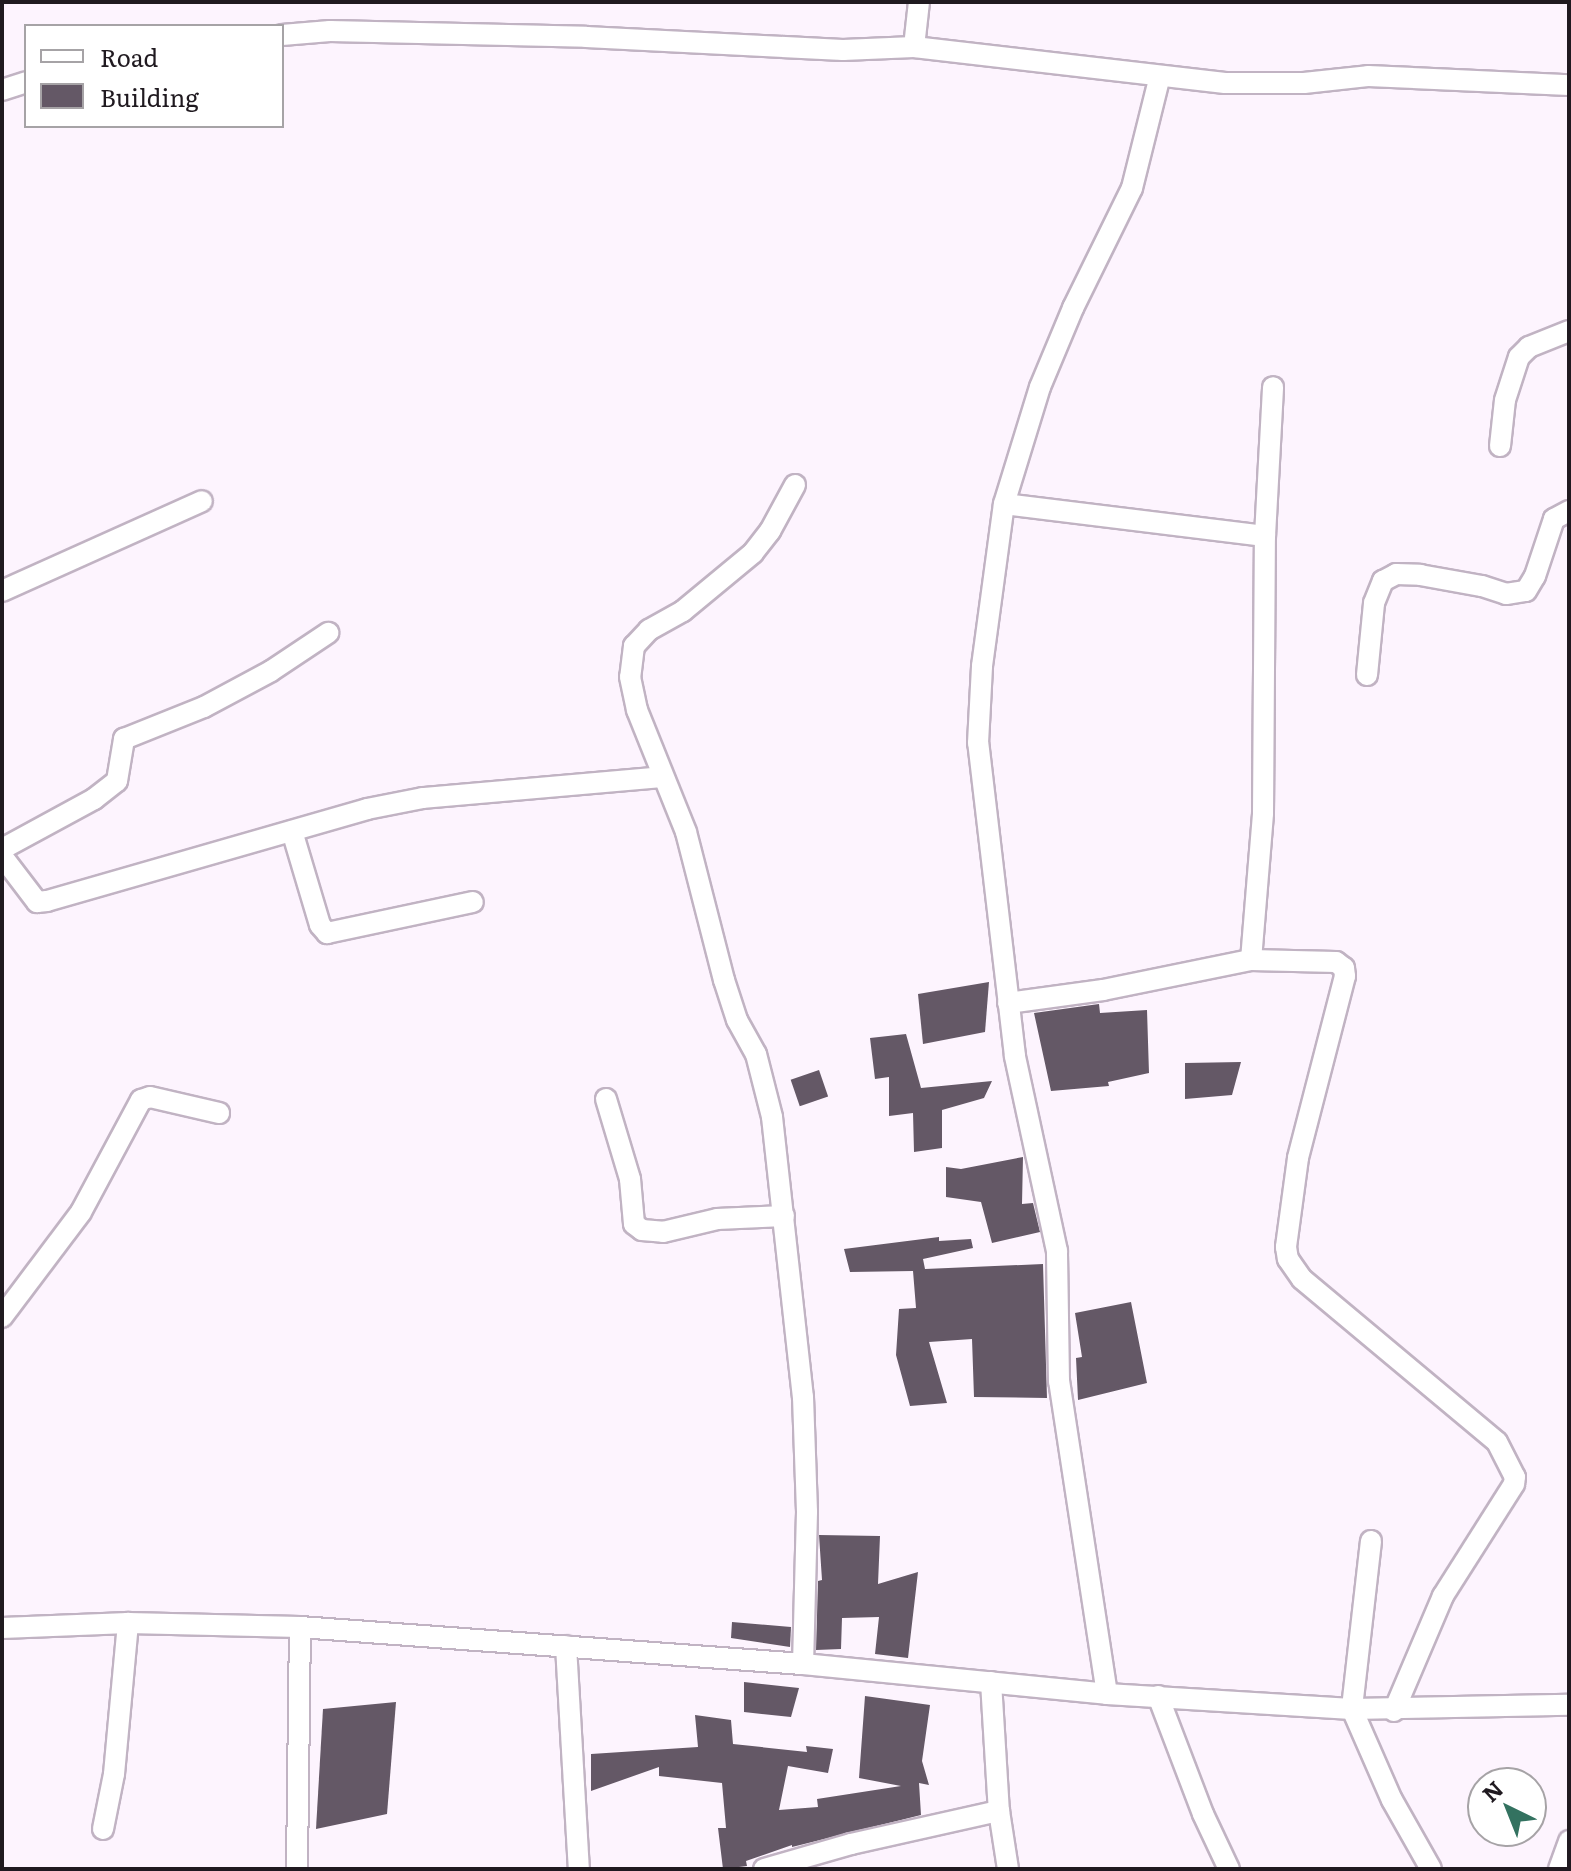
<!DOCTYPE html>
<style>
body{margin:0}
#map{position:relative;width:1571px;height:1871px;overflow:hidden;background:#fdf4fe;font-family:Literata,serif}
div>[style]{position:absolute}
[style*='--x']{left:calc(var(--x)*1px);top:calc(var(--y)*1px);width:calc(var(--w)*1px);rotate:calc(var(--a)*1deg)}
.building>*{inset:0;background:#645866;transform-origin:0 0}
.roads{filter:drop-shadow(2px 0 #c1b3c3) drop-shadow(-2px 0 #c1b3c3) drop-shadow(0 2px #c1b3c3) drop-shadow(0 -2px #c1b3c3)}
.minor>*{height:20px;margin:-10px;padding:0 10px;transform-origin:10px;border-radius:10px;background:#fff}
span{translate:-50% -50%;white-space:nowrap;text-align:center;line-height:1.15;-webkit-text-stroke:8px #fff;paint-order:stroke}
.frame{position:absolute;inset:0;border:4px solid #201a20;pointer-events:none}
.legend{position:absolute;left:24px;top:24px;width:260px;height:104px;box-sizing:border-box;background:#fff;border:2px solid #a6a3a6;margin:0;padding:10px 14px;list-style:none;font-size:24px;color:#201a20}
.legend li{display:flex;align-items:center;gap:16px;height:40px}
.legend b{width:40px;border:2px solid #a6a3a6}
.north{position:absolute;left:1467px;top:1767px;width:80px;height:80px;box-sizing:border-box;background:#fff;border:2px solid #a6a3a6;border-radius:50%;rotate:317deg;font-size:22px;font-weight:700;line-height:32px;text-align:center;color:#201a20}
.north::after{content:'';display:block;margin:auto;width:28px;height:36px;background:#337260;clip-path:polygon(50% 0,100% 100%,50% 72%,0 100%)}
</style>
<div id="map">
<div class="building">
<div style="clip-path:polygon(989px 982px,985px 1032px,923px 1044px,918px 994px)"></div>
<div style="clip-path:polygon(1099px 1004px,1100px 1013px,1147px 1010px,1149px 1073px,1108px 1082px,1109px 1086px,1051px 1091px,1034px 1013px)"></div>
<div style="clip-path:polygon(906px 1034px,921px 1088px,992px 1081px,984px 1098px,942px 1110px,942px 1148px,914px 1152px,913px 1113px,889px 1116px,889px 1077px,875px 1079px,870px 1038px)"></div>
<div style="clip-path:polygon(1241px 1062px,1232px 1095px,1185px 1099px,1185px 1063px)"></div>
<div style="left:819px;top:1070px;width:28px;height:30px;rotate:71deg"></div>
<div style="clip-path:polygon(1023px 1157px,1022px 1204px,1033px 1203px,1040px 1232px,992px 1243px,981px 1202px,946px 1197px,946px 1167px,961px 1169px)"></div>
<div style="clip-path:polygon(939px 1237px,939px 1241px,971px 1239px,973px 1248px,923px 1259px,925px 1269px,1043px 1264px,1047px 1398px,974px 1397px,972px 1339px,929px 1342px,947px 1403px,910px 1406px,896px 1355px,899px 1309px,916px 1308px,913px 1271px,850px 1272px,844px 1249px)"></div>
<div style="clip-path:polygon(1131px 1302px,1147px 1383px,1078px 1400px,1076px 1358px,1082px 1357px,1075px 1313px)"></div>
<div style="clip-path:polygon(819px 1535px,880px 1536px,878px 1584px,918px 1572px,908px 1658px,875px 1654px,879px 1617px,842px 1618px,841px 1649px,816px 1650px,818px 1581px,822px 1580px)"></div>
<div style="clip-path:polygon(732px 1622px,791px 1627px,790px 1647px,731px 1638px)"></div>
<div style="clip-path:polygon(744px 1682px,799px 1688px,791px 1717px,744px 1712px)"></div>
<div style="clip-path:polygon(865px 1696px,930px 1705px,922px 1761px,929px 1785px,919px 1783px,921px 1815px,792px 1847px,792px 1845px,746px 1861px,747px 1866px,723px 1869px,718px 1828px,726px 1828px,722px 1783px,659px 1776px,659px 1767px,591px 1791px,591px 1754px,698px 1747px,695px 1715px,731px 1720px,733px 1744px,807px 1752px,806px 1746px,833px 1749px,828px 1773px,788px 1766px,779px 1810px,818px 1807px,817px 1799px,901px 1786px,859px 1778px)"></div>
<div style="clip-path:polygon(396px 1702px,387px 1814px,316px 1829px,323px 1709px)"></div>
</div>
<div class="roads">
<div class="minor">
<div style="--x:282;--y:35;--w:48;--a:-4.8"></div>
<div style="--x:330;--y:31;--w:256;--a:1.3"></div>
<div style="--x:586;--y:37;--w:257;--a:2.9"></div>
<div style="--x:843;--y:50;--w:71;--a:-2.4"></div>
<div style="--x:914;--y:47;--w:313;--a:6.6"></div>
<div style="--x:1225;--y:83;--w:79;--a:0"></div>
<div style="--x:1304;--y:83;--w:64;--a:-6.2"></div>
<div style="--x:1368;--y:76;--w:201;--a:2.6"></div>
<div style="--x:914;--y:47;--w:45;--a:-83.7"></div>
<div style="--x:2;--y:90;--w:25;--a:-18"></div>
<div style="--x:1500;--y:446;--w:46;--a:-83.8"></div>
<div style="--x:1505;--y:400;--w:45;--a:-72"></div>
<div style="--x:1519;--y:357;--w:14;--a:-45"></div>
<div style="--x:1529;--y:347;--w:43;--a:-21.8"></div>
<div style="--x:795;--y:485;--w:52;--a:118.5"></div>
<div style="--x:770;--y:531;--w:28;--a:128"></div>
<div style="--x:753;--y:553;--w:91;--a:140.4"></div>
<div style="--x:683;--y:611;--w:39;--a:151"></div>
<div style="--x:649;--y:630;--w:22;--a:133"></div>
<div style="--x:634;--y:646;--w:31;--a:97"></div>
<div style="--x:630;--y:677;--w:34;--a:78"></div>
<div style="--x:637;--y:710;--w:131;--a:68.1"></div>
<div style="--x:686;--y:832;--w:153;--a:75.6"></div>
<div style="--x:724;--y:980;--w:42;--a:72"></div>
<div style="--x:737;--y:1020;--w:39;--a:61"></div>
<div style="--x:756;--y:1054;--w:65;--a:75.7"></div>
<div style="--x:772;--y:1117;--w:282;--a:83.7"></div>
<div style="--x:803;--y:1397;--w:115;--a:88"></div>
<div style="--x:807;--y:1512;--w:152;--a:91.5"></div>
<div style="--x:1004;--y:504;--w:263;--a:7"></div>
<div style="--x:2;--y:591;--w:219;--a:-24.2"></div>
<div style="--x:1367;--y:675;--w:72;--a:-84.4"></div>
<div style="--x:1374;--y:603;--w:24;--a:-68"></div>
<div style="--x:1383;--y:581;--w:15;--a:-28"></div>
<div style="--x:1396;--y:574;--w:24;--a:2"></div>
<div style="--x:1420;--y:575;--w:63;--a:10.1"></div>
<div style="--x:1482;--y:586;--w:25;--a:18"></div>
<div style="--x:1506;--y:594;--w:20;--a:-9"></div>
<div style="--x:1526;--y:591;--w:17;--a:-59"></div>
<div style="--x:1535;--y:576;--w:60;--a:-71.6"></div>
<div style="--x:1554;--y:519;--w:17;--a:-28"></div>
<div style="--x:292;--y:831;--w:98;--a:73.4"></div>
<div style="--x:320;--y:925;--w:11;--a:49"></div>
<div style="--x:327;--y:933;--w:149;--a:-12"></div>
<div style="--x:2;--y:849;--w:105;--a:-28.5"></div>
<div style="--x:94;--y:799;--w:29;--a:-38"></div>
<div style="--x:117;--y:781;--w:43;--a:-80.5"></div>
<div style="--x:124;--y:739;--w:86;--a:-21.8"></div>
<div style="--x:204;--y:707;--w:76;--a:-28.2"></div>
<div style="--x:271;--y:671;--w:69;--a:-33.7"></div>
<div style="--x:2;--y:856;--w:58;--a:52.7"></div>
<div style="--x:37;--y:902;--w:10;--a:-6"></div>
<div style="--x:47;--y:901;--w:333;--a:-16"></div>
<div style="--x:367;--y:809;--w:57;--a:-11.1"></div>
<div style="--x:423;--y:798;--w:241;--a:-5"></div>
<div style="--x:1251;--y:960;--w:147;--a:-85.3"></div>
<div style="--x:1263;--y:813;--w:277;--a:-89.6"></div>
<div style="--x:1265;--y:536;--w:149;--a:-86.9"></div>
<div style="--x:1008;--y:1003;--w:96;--a:-7.8"></div>
<div style="--x:1103;--y:990;--w:151;--a:-11.5"></div>
<div style="--x:1251;--y:960;--w:85;--a:1.3"></div>
<div style="--x:1336;--y:962;--w:10;--a:37"></div>
<div style="--x:1344;--y:968;--w:8;--a:83"></div>
<div style="--x:1345;--y:976;--w:188;--a:104.5"></div>
<div style="--x:1298;--y:1158;--w:90;--a:97.7"></div>
<div style="--x:1286;--y:1247;--w:12;--a:81"></div>
<div style="--x:1288;--y:1259;--w:24;--a:55"></div>
<div style="--x:1302;--y:1279;--w:254;--a:39.9"></div>
<div style="--x:1497;--y:1442;--w:39;--a:63"></div>
<div style="--x:1515;--y:1477;--w:7;--a:98"></div>
<div style="--x:1514;--y:1484;--w:133;--a:122.4"></div>
<div style="--x:1443;--y:1596;--w:125;--a:113.1"></div>
<div style="--x:606;--y:1099;--w:84;--a:73.3"></div>
<div style="--x:630;--y:1179;--w:45;--a:84.9"></div>
<div style="--x:634;--y:1224;--w:10;--a:37"></div>
<div style="--x:642;--y:1230;--w:21;--a:5"></div>
<div style="--x:663;--y:1232;--w:56;--a:-13.5"></div>
<div style="--x:717;--y:1219;--w:67;--a:-2.6"></div>
<div style="--x:2;--y:1317;--w:131;--a:-53"></div>
<div style="--x:81;--y:1212;--w:127;--a:-61.8"></div>
<div style="--x:141;--y:1100;--w:9;--a:-18"></div>
<div style="--x:150;--y:1097;--w:71;--a:13.1"></div>
<div style="--x:1371;--y:1541;--w:169;--a:96.5"></div>
<div style="--x:1352;--y:1709;--w:99;--a:66.3"></div>
<div style="--x:1392;--y:1800;--w:79;--a:60.5"></div>
<div style="--x:2;--y:1628;--w:126;--a:-2.3"></div>
<div style="--x:128;--y:1623;--w:172;--a:1.3"></div>
<div style="--x:300;--y:1627;--w:504;--a:4.21"></div>
<div style="--x:803;--y:1664;--w:305;--a:5.6"></div>
<div style="--x:1107;--y:1694;--w:245;--a:3.5"></div>
<div style="--x:1352;--y:1709;--w:217;--a:-1.1"></div>
<div style="--x:566;--y:1646;--w:223;--a:86.7"></div>
<div style="--x:991;--y:1682;--w:129;--a:86.5"></div>
<div style="--x:999;--y:1811;--w:59;--a:81.2"></div>
<div style="--x:1107;--y:1694;--w:317;--a:-98.7"></div>
<div style="--x:1059;--y:1381;--w:130;--a:-90.9"></div>
<div style="--x:1057;--y:1251;--w:199;--a:-102.2"></div>
<div style="--x:1015;--y:1056;--w:315;--a:-96.7"></div>
<div style="--x:978;--y:743;--w:77;--a:-87"></div>
<div style="--x:982;--y:666;--w:163;--a:-82.3"></div>
<div style="--x:1004;--y:504;--w:122;--a:-72.9"></div>
<div style="--x:1040;--y:387;--w:86;--a:-67.3"></div>
<div style="--x:1073;--y:308;--w:134;--a:-63.8"></div>
<div style="--x:1132;--y:188;--w:115;--a:-76"></div>
<div style="--x:1158;--y:1696;--w:126;--a:69.1"></div>
<div style="--x:1203;--y:1814;--w:61;--a:64.7"></div>
<div style="--x:103;--y:1829;--w:56;--a:-78.7"></div>
<div style="--x:114;--y:1774;--w:152;--a:-84.7"></div>
<div style="--x:297;--y:1869;--w:242;--a:-89.3"></div>
<div style="--x:764;--y:1869;--w:91;--a:-16"></div>
<div style="--x:851;--y:1844;--w:152;--a:-12.6"></div>
<div style="--x:1559;--y:1869;--w:30;--a:-70"></div>
</div>
</div>
<div class="frame"></div>
<ul class="legend">
<li><b style="height:10px;background:#fff"></b>Road</li>
<li><b style="height:22px;background:#645866"></b>Building</li>
</ul>
<div class="north">N</div>
</div>
